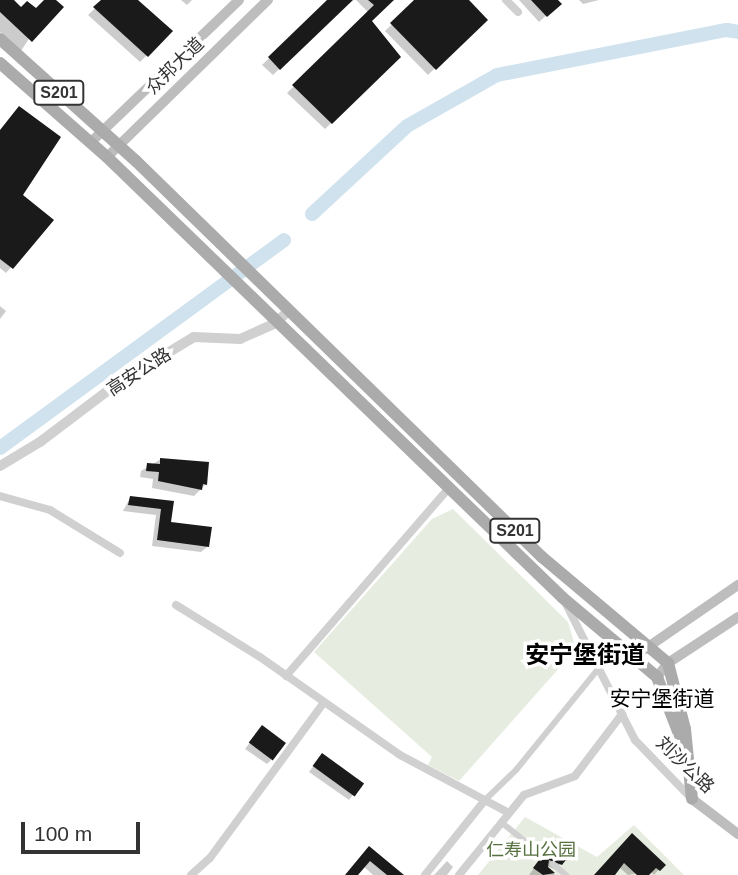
<!DOCTYPE html>
<meta charset="utf-8">
<style>
body{margin:0}
#map{position:relative;width:738px;height:875px;overflow:hidden;background:#fff;font-family:Arial,"Noto Sans SC",sans-serif}
div>[style]{position:absolute}
[style*='--x']{left:calc(var(--x)*1px);top:calc(var(--y)*1px);width:calc(var(--w)*1px);rotate:calc(var(--a)*1deg)}
.green>*{inset:0;background:#e6ecdf}
.shadow>*{inset:0;background:#0003}
.river>*{height:14px;margin:-7px;padding:0 7px;transform-origin:7px;border-radius:7px;background:#cfe2ee}
.building>*{inset:0;background:#1a1a1a;transform-origin:0 0}
.pedestrian>*{height:6px;margin:-3px;padding:0 3px;transform-origin:3px;border-radius:3px;background:#d0d0d0}
.minor>*{height:8px;margin:-4px;padding:0 4px;transform-origin:4px;border-radius:4px;background:#d0d0d0}
.tertiary>*{height:10px;margin:-5px;padding:0 5px;transform-origin:5px;border-radius:5px;background:#d0d0d0}
.secondary>*{height:10px;margin:-5px;padding:0 5px;transform-origin:5px;border-radius:5px;background:#bdbdbd}
.primary>*{height:12px;margin:-6px;padding:0 6px;transform-origin:6px;border-radius:6px;background:#ababab}
span{translate:-50% -50%;white-space:nowrap;text-align:center;line-height:1.15;-webkit-text-stroke:7px #fff;paint-order:stroke}
.shield-label span{padding:2px 5px;background:#fff;border:2px solid;border-radius:5px;-webkit-text-stroke-width:0}
.shield-label{font-size:16px;color:#333;font-weight:700}
.street-label{font-size:18px;color:#333}
.park-label{font-size:18px;color:#56703f}
.quarter-label{font-size:21px;color:#000}
.district-label{font-size:24px;color:#000;font-weight:700}
.scale{position:absolute;left:21px;top:822px;width:119px;height:32px;box-sizing:border-box;border:4px solid #333;border-top:0;padding-left:9px;font-size:21px;line-height:24px;white-space:nowrap;color:#333;-webkit-text-stroke:5px #fff;paint-order:stroke}
</style>
<div id="map">
<div class="green">
<div style="clip-path:polygon(453px 509px,568px 622px,576px 649px,459px 781px,428px 765px,432px 757px,314px 652px,432px 519px)"></div>
<div style="clip-path:polygon(525px 817px,597px 857px,634px 825px,684px 875px,478px 875px)"></div>
</div>
<div class="shadow">
<div style="clip-path:polygon(0 0,35px 11px,46px 0,54px 0,21px 51px,0 32px)"></div>
<div style="clip-path:polygon(104px 0,135px 0,171px 31px,140px 62px,88px 15px)"></div>
<div style="clip-path:polygon(181px 0,192px 0,187px 5px)"></div>
<div style="clip-path:polygon(329px 0,350px 0,273px 75px,262px 65px)"></div>
<div style="clip-path:polygon(356px 0,391px 0,370px 21px,399px 57px,325px 129px,287px 93px,369px 13px)"></div>
<div style="clip-path:polygon(417px 0,466px 0,485px 20px,428px 75px,385px 31px)"></div>
<div style="clip-path:polygon(519px 0,556px 0,559px 4px,539px 22px)"></div>
<div style="clip-path:polygon(579px 0,599px 0,583px 4px)"></div>
<div style="clip-path:polygon(0 132px,20px 195px,51px 221px,6px 273px,0 268px)"></div>
<div style="clip-path:polygon(0 306px,6px 311px,0 319px)"></div>
<div style="clip-path:polygon(161px 459px,206px 484px,194px 496px,152px 488px,153px 479px,140px 477px,141px 471px)"></div>
<div style="clip-path:polygon(130px 498px,172px 503px,169px 524px,208px 546px,201px 552px,152px 546px,156px 515px,123px 511px)"></div>
<div style="clip-path:polygon(258px 732px,271px 760px,267px 764px,245px 749px)"></div>
<div style="clip-path:polygon(318px 760px,362px 783px,349px 800px,309px 772px)"></div>
<div style="clip-path:polygon(632px 835px,663px 865px,654px 875px,650px 871px,628px 875px,619px 867px,613px 875px,596px 875px)"></div>
<div style="clip-path:polygon(549px 848px,561px 863px,555px 869px,544px 865px,555px 875px,529px 875px)"></div>
<div style="clip-path:polygon(363px 855px,401px 875px,373px 875px,363px 866px,357px 875px,346px 875px)"></div>
<div style="clip-path:polygon(447px 861px,453px 867px,447px 875px,434px 875px)"></div>
</div>
<div class="river">
<div style="--x:312;--y:214;--w:129;--a:-42.8"></div>
<div style="--x:407;--y:126;--w:103;--a:-29.5"></div>
<div style="--x:497;--y:75;--w:234;--a:-11.1"></div>
<div style="--x:727;--y:30;--w:11;--a:10"></div>
<div style="--x:0;--y:448;--w:352;--a:-36.2"></div>
</div>
<div class="building">
<div style="clip-path:polygon(0 0,14px 0,21px 7px,27px 1px,36px 8px,44px 0,56px 0,64px 7px,32px 42px,0 12px)"></div>
<div style="clip-path:polygon(101px 0,138px 0,173px 31px,148px 57px,93px 7px)"></div>
<div style="clip-path:polygon(327px 0,353px 0,280px 70px,268px 57px)"></div>
<div style="clip-path:polygon(368px 0,394px 0,372px 21px,401px 57px,332px 124px,292px 85px,374px 5px)"></div>
<div style="clip-path:polygon(414px 0,469px 0,488px 20px,436px 70px,390px 23px)"></div>
<div style="clip-path:polygon(531px 0,558px 0,562px 4px,547px 17px)"></div>
<div style="clip-path:polygon(19px 106px,61px 137px,23px 195px,54px 220px,13px 269px,0 259px,0 130px)"></div>
<div style="clip-path:polygon(160px 458px,209px 462px,207px 485px,203px 484px,202px 490px,158px 481px,159px 472px,146px 471px,147px 463px,160px 464px)"></div>
<div style="clip-path:polygon(130px 496px,174px 501px,171px 522px,212px 527px,209px 547px,157px 540px,161px 509px,128px 505px)"></div>
<div style="left:262px;top:725px;width:30px;height:22px;rotate:37deg"></div>
<div style="left:322px;top:753px;width:52px;height:16px;rotate:36deg"></div>
<div style="clip-path:polygon(632px 833px,666px 865px,660px 871px,656px 868px,649px 875px,637px 875px,624px 863px,615px 875px,594px 875px)"></div>
<div style="clip-path:polygon(555px 840px,571px 853px,562px 865px,549px 860px,548px 867px,555px 873px,543px 875px,533px 868px,539px 860px,549px 860px,546px 850px)"></div>
<div style="clip-path:polygon(369px 846px,404px 875px,387px 875px,370px 861px,358px 875px,345px 875px)"></div>
</div>
<div class="pedestrian">
<div style="--x:485;--y:800;--w:43;--a:-44.1"></div>
<div style="--x:516;--y:770;--w:132;--a:-50.9"></div>
<div style="--x:501;--y:822;--w:55;--a:39.1"></div>
<div style="--x:553;--y:864;--w:17;--a:40"></div>
</div>
<div class="minor">
<div style="--x:506;--y:0;--w:17;--a:45"></div>
<div style="--x:0;--y:496;--w:52;--a:15.6"></div>
<div style="--x:50;--y:510;--w:82;--a:31.6"></div>
<div style="--x:566;--y:604;--w:153;--a:63.1"></div>
<div style="--x:635;--y:740;--w:82;--a:46"></div>
<div style="--x:176;--y:605;--w:99;--a:31.8"></div>
<div style="--x:260;--y:657;--w:171;--a:35"></div>
<div style="--x:400;--y:755;--w:123;--a:28"></div>
<div style="--x:286;--y:676;--w:249;--a:-49.1"></div>
<div style="--x:191;--y:875;--w:25;--a:-42"></div>
<div style="--x:210;--y:858;--w:193;--a:-53.8"></div>
<div style="--x:425;--y:875;--w:96;--a:-51.3"></div>
<div style="--x:459;--y:875;--w:103;--a:-50.9"></div>
<div style="--x:524;--y:795;--w:54;--a:-20.4"></div>
<div style="--x:575;--y:776;--w:78;--a:-52.8"></div>
</div>
<div class="tertiary">
<div style="--x:0;--y:466;--w:47;--a:-31"></div>
<div style="--x:40;--y:442;--w:98;--a:-37.1"></div>
<div style="--x:118;--y:383;--w:89;--a:-31.2"></div>
<div style="--x:194;--y:337;--w:46;--a:2.5"></div>
<div style="--x:240;--y:339;--w:39;--a:-24"></div>
<div style="--x:276;--y:323;--w:18;--a:-45"></div>
</div>
<div class="secondary">
<div style="--x:91;--y:142;--w:205;--a:-43.8"></div>
<div style="--x:107;--y:157;--w:225;--a:-44.3"></div>
<div style="--x:632;--y:658;--w:129;--a:-34.6"></div>
<div style="--x:657;--y:677;--w:18;--a:-52"></div>
<div style="--x:668;--y:663;--w:84;--a:-33.3"></div>
<div style="--x:692;--y:799;--w:58;--a:37.3"></div>
</div>
<div class="primary">
<div style="--x:0;--y:39;--w:183;--a:41.9"></div>
<div style="--x:136;--y:161;--w:567;--a:44.29"></div>
<div style="--x:542;--y:557;--w:165;--a:40.1"></div>
<div style="--x:668;--y:663;--w:68;--a:75.6"></div>
<div style="--x:685;--y:729;--w:70;--a:84.3"></div>
<div style="--x:0;--y:63;--w:142;--a:41.3"></div>
<div style="--x:107;--y:157;--w:634;--a:44.04"></div>
<div style="--x:563;--y:598;--w:123;--a:40"></div>
<div style="--x:657;--y:677;--w:61;--a:68.9"></div>
</div>
<div class="shield-label">
<span style="left:59px;top:93px">S201</span>
<span style="left:515px;top:531px">S201</span>
</div>
<div class="street-label">
<span style="left:175px;top:66px;rotate:-44deg">众邦大道</span>
<span style="left:139px;top:372px;rotate:-33deg">高安公路</span>
<span style="left:685px;top:765px;rotate:44deg">刘沙公路</span>
</div>
<div class="park-label">
<span style="left:531px;top:850px">仁寿山公园</span>
</div>
<div class="quarter-label">
<span style="left:662px;top:699px">安宁堡街道</span>
</div>
<div class="district-label">
<span style="left:585px;top:655px">安宁堡街道</span>
</div>
<div class="scale">100 m</div>
</div>
